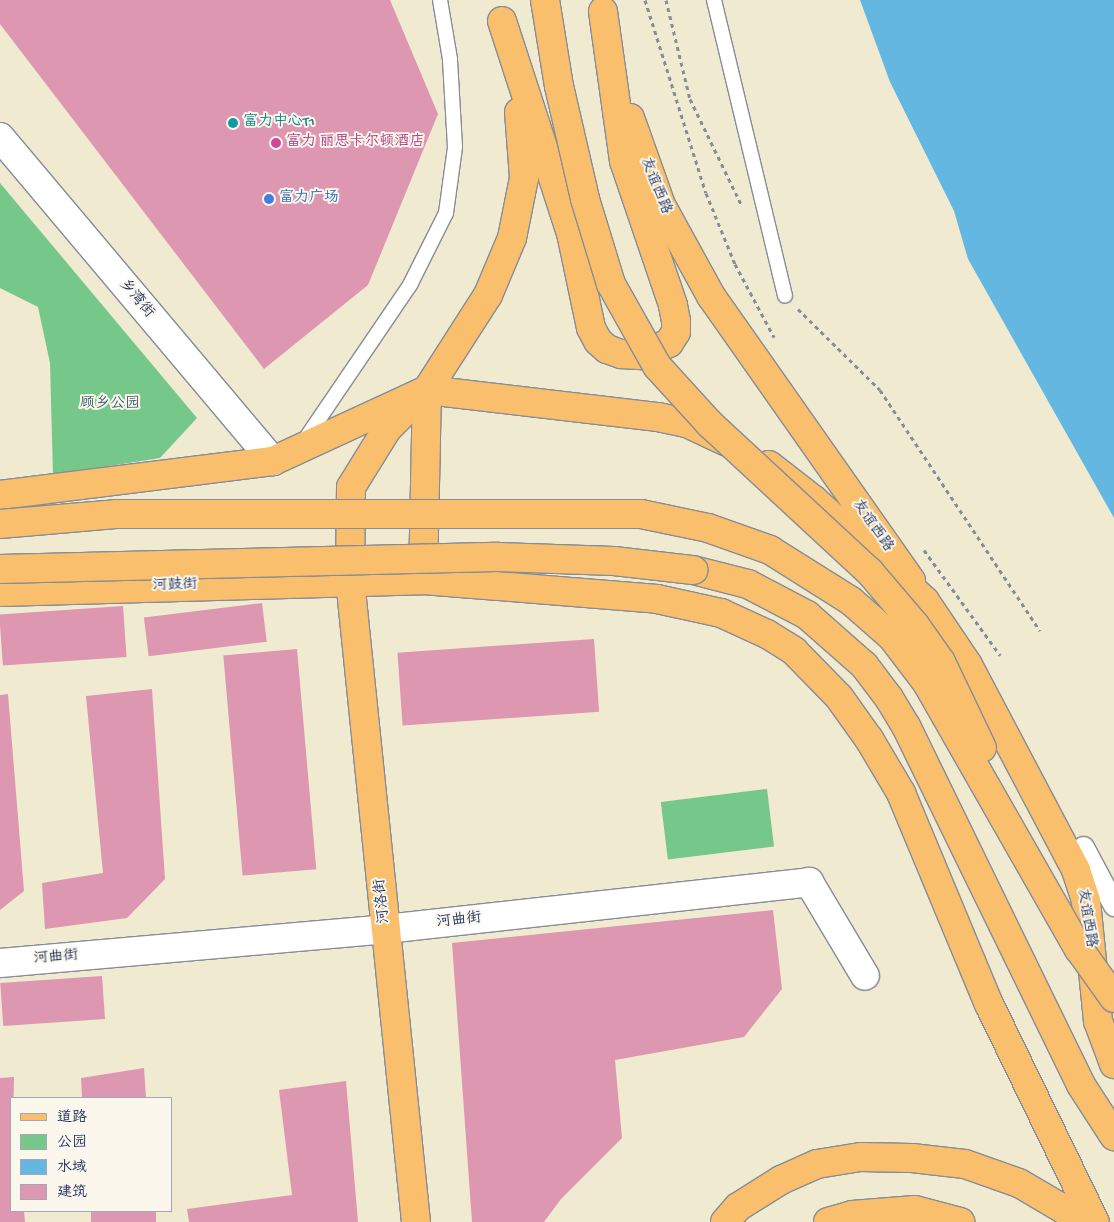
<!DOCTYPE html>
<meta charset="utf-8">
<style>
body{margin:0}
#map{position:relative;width:1114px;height:1222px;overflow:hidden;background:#f0ead1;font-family:"Gochi Hand","LXGW WenKai TC",sans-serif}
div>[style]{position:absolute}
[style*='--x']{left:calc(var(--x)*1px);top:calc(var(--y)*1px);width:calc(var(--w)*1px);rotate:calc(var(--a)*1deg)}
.green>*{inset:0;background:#76c88a;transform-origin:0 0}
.water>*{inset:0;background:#64b7e0}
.building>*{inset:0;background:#dd97b1;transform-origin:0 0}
.path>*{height:3px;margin-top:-1.5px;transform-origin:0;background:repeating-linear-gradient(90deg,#868c98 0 4px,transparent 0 8px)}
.roads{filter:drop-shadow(1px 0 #868c98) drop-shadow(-1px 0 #868c98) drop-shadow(0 1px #868c98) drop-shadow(0 -1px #868c98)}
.service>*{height:14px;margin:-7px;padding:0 7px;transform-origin:7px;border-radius:7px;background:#fff}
.pedestrian>*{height:21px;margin:-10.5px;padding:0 10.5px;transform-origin:10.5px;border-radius:10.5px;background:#fff}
.minor>*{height:28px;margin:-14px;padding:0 14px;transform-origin:14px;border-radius:14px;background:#fff}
.tertiary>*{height:28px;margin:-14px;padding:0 14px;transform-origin:14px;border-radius:14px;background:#fff}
.primary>*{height:28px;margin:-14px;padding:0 14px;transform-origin:14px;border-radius:14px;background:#f9bf6c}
.trunk>*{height:28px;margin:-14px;padding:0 14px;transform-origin:14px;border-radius:14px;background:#f9bf6c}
.bridges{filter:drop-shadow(1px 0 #868c98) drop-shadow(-1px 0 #868c98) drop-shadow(0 1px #868c98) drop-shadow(0 -1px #868c98)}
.primary-bridge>*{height:28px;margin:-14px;padding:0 14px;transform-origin:14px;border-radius:14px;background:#f9bf6c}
.trunk-bridge>*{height:28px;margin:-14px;padding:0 14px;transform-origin:14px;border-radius:14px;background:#f9bf6c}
.dots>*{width:14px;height:14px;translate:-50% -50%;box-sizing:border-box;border:2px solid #fbf7ec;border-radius:50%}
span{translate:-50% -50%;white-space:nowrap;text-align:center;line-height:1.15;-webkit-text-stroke:4px #fbf7ec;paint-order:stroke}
.culture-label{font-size:15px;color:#0d838f}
.left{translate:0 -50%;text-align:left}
.hotel-label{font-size:15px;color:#b23c85}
.street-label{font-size:15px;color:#1b2f5e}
.shop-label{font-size:15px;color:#366cbe}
.park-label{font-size:15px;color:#365d6b}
.legend{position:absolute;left:10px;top:1097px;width:162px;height:115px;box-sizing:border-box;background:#fbf7ec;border:1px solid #a1a7b3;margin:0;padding:6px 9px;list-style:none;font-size:15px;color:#1b2f5e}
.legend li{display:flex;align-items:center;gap:10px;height:25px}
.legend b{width:25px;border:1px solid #a1a7b3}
</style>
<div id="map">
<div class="green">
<div style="clip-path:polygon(0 183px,197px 418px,160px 458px,53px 475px,50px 363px,38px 307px,0 288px)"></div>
<div style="left:767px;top:789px;width:58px;height:107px;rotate:83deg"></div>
</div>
<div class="water">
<div style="clip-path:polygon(860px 0,1114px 0,1114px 518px,968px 259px,954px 211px,890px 82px)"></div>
</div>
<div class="building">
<div style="clip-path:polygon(0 0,390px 0,438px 114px,368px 285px,264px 369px,0 24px)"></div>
<div style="left:262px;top:603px;width:39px;height:119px;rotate:83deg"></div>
<div style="left:123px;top:606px;width:51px;height:124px;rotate:86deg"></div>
<div style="left:594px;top:639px;width:73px;height:197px;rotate:86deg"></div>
<div style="left:297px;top:649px;width:221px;height:74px;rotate:85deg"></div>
<div style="clip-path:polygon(152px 689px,165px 879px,127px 918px,45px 929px,42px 883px,103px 873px,86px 696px)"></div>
<div style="clip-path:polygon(8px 694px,24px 891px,0 910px,0 695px)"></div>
<div style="clip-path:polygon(773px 910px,782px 989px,744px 1037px,615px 1060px,622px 1138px,561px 1199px,544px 1222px,472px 1222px,452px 943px)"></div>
<div style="left:102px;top:976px;width:43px;height:102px;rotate:86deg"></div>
<div style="clip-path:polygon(144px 1068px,146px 1098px,82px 1098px,81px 1078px)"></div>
<div style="clip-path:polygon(14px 1077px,11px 1211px,24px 1211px,25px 1222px,0 1222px,0 1078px)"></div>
<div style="clip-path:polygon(346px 1081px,358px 1222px,189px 1222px,187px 1209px,292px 1195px,279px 1090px)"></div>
<div style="left:91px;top:1211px;width:65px;height:11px"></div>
</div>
<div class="path">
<div style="--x:645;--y:0;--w:202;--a:72.5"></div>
<div style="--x:706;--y:193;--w:77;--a:67.8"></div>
<div style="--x:735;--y:264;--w:83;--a:61.9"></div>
<div style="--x:666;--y:0;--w:102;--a:76.4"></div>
<div style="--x:690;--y:99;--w:119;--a:64.1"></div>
<div style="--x:798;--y:309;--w:115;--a:44.6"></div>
<div style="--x:880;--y:390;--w:289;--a:56.4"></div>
<div style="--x:924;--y:550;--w:130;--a:54.1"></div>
</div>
<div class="roads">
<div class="service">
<div style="--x:714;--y:0;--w:304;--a:76.5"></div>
<div style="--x:304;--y:441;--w:189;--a:-55.8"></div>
<div style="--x:410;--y:285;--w:80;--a:-63.4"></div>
<div style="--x:446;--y:213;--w:67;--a:-82.2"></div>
<div style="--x:455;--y:147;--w:88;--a:-93.3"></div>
<div style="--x:450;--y:59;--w:60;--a:-99.6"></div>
</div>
<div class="pedestrian">
<div style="--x:1083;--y:847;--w:66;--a:61.9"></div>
</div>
<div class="minor">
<div style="--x:0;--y:137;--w:424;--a:49.9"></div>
</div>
<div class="tertiary">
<div style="--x:0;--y:963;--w:387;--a:-5"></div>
<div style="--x:386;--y:929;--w:426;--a:-6.3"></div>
<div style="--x:809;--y:882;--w:109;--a:59.2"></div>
</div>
<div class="primary">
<div style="--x:502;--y:21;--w:223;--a:72"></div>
<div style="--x:571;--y:233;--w:97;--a:78.1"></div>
<div style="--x:591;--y:328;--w:15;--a:62"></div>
<div style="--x:598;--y:341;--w:12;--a:42"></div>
<div style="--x:607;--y:349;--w:15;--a:20"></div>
<div style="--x:621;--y:354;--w:22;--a:3"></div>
<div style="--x:643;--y:355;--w:29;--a:-25"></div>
<div style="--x:669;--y:343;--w:13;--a:-58"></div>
<div style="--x:676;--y:332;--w:11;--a:-90"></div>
<div style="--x:676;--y:321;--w:16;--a:-101"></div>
<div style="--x:673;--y:305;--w:152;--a:-108.8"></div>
<div style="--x:624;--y:161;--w:151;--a:-98"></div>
<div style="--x:630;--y:118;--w:92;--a:70.4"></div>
<div style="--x:661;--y:205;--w:104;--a:61.2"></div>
<div style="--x:711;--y:296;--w:348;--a:54.9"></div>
<div style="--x:427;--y:390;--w:113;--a:-57.3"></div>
<div style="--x:488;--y:295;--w:62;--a:-67.2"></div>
<div style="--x:512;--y:238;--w:61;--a:-78.7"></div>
<div style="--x:524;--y:178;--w:66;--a:-94.3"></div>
</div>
<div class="trunk">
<div style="--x:411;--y:405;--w:34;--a:135"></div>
<div style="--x:387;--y:429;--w:68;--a:121.8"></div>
<div style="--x:351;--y:487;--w:93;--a:90.6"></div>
<div style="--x:350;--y:580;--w:645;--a:84.13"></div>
<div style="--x:769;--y:465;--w:57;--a:37.9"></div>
<div style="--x:814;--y:500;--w:150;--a:42.3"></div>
<div style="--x:925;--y:601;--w:77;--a:56.1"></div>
<div style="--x:968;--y:665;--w:232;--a:62.2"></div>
<div style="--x:1076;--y:870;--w:33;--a:72"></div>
<div style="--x:1086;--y:901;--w:121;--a:84.3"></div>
<div style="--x:1098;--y:1021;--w:46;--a:69.6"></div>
<div style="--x:0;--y:495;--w:275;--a:-7.1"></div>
<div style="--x:273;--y:461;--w:170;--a:-24.8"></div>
<div style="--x:427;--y:390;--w:233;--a:6.7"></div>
<div style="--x:658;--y:417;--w:30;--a:12"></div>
<div style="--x:687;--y:423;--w:44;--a:25.4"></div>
<div style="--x:693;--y:570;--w:57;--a:14.3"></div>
<div style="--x:748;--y:584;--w:67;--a:27.7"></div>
<div style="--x:807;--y:615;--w:76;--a:41.3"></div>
<div style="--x:864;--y:665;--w:41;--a:52.9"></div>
<div style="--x:889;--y:698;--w:33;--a:59"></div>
<div style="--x:906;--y:726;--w:399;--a:64"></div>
<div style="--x:1081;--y:1085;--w:61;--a:57.1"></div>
<div style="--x:423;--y:580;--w:190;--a:-88.8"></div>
<div style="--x:0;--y:592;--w:423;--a:-1.6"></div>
<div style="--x:423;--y:580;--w:235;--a:4.6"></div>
<div style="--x:657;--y:599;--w:66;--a:12.3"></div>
<div style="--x:721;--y:613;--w:51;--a:24.5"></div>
<div style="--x:767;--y:634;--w:32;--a:32"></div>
<div style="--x:794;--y:651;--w:64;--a:45.6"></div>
<div style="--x:839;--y:697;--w:52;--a:54.5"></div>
<div style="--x:869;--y:739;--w:63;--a:59.3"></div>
<div style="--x:901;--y:793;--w:229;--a:67.4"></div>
<div style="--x:989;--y:1004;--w:242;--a:64.1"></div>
<div style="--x:725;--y:1222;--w:20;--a:-49"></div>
<div style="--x:738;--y:1207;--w:51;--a:-32.1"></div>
<div style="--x:781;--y:1180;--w:39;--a:-24"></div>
<div style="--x:817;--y:1164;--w:44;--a:-9.2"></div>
<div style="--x:860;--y:1157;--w:52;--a:1.1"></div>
<div style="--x:912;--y:1158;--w:53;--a:6.5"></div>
<div style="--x:965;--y:1164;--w:57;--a:19.4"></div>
<div style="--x:1019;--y:1183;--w:53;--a:30.4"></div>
<div style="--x:1065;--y:1210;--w:17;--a:45"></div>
<div style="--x:828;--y:1222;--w:25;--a:-16"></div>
<div style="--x:852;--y:1215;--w:63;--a:-4.5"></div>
<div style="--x:915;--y:1210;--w:47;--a:14.9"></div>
</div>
</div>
<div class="bridges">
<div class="primary-bridge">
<div style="--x:545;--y:0;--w:87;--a:80.8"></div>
<div style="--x:559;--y:86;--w:116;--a:77"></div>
<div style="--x:585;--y:199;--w:89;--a:73"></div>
<div style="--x:611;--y:284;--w:94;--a:60.7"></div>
<div style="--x:657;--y:366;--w:79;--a:47.6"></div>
</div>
<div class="trunk-bridge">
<div style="--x:710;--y:424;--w:217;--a:42.8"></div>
<div style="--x:869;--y:571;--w:71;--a:49.6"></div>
<div style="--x:915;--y:625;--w:45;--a:54.9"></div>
<div style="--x:941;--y:662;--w:95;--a:64.5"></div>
<div style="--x:0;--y:524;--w:116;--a:-4.9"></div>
<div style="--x:116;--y:514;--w:525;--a:0"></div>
<div style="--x:641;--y:514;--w:68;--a:11.8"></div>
<div style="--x:708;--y:528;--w:66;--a:19.5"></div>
<div style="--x:770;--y:550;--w:96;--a:32.2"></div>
<div style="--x:851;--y:601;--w:55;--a:41.3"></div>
<div style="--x:892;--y:637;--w:58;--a:52.7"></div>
<div style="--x:927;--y:683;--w:306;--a:60.3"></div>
<div style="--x:1079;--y:949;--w:60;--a:54.5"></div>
<div style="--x:0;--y:569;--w:498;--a:-1.4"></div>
<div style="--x:498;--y:557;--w:116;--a:2"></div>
<div style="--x:614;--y:561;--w:80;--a:6.5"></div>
</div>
</div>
<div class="dots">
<div style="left:233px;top:123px;background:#0f9aa8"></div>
<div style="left:276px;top:143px;background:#d1479c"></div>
<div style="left:269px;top:199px;background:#3f7fe0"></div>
</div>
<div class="culture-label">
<span class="left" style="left:243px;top:123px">富力中心T1</span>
</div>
<div class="hotel-label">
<span class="left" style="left:286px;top:143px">富力 丽思卡尔顿酒店</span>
</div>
<div class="street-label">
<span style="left:655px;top:186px;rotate:68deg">友谊西路</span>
<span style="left:136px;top:299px;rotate:50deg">乡湾街</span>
<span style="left:872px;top:526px;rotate:55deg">友谊西路</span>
<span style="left:175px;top:586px;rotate:-2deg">河鼓街</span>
<span style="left:383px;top:901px;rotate:-96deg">河洛街</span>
<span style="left:1086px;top:918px;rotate:81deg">友谊西路</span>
<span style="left:459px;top:921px;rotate:-6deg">河曲街</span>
<span style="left:56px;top:958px;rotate:-5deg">河曲街</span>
</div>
<div class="shop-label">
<span class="left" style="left:279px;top:199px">富力广场</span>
</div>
<div class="park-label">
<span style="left:110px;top:405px">顾乡公园</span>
</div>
<ul class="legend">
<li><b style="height:6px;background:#f9bf6c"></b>道路</li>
<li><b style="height:14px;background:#76c88a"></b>公园</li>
<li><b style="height:14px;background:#64b7e0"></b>水域</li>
<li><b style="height:14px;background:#dd97b1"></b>建筑</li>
</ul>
</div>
